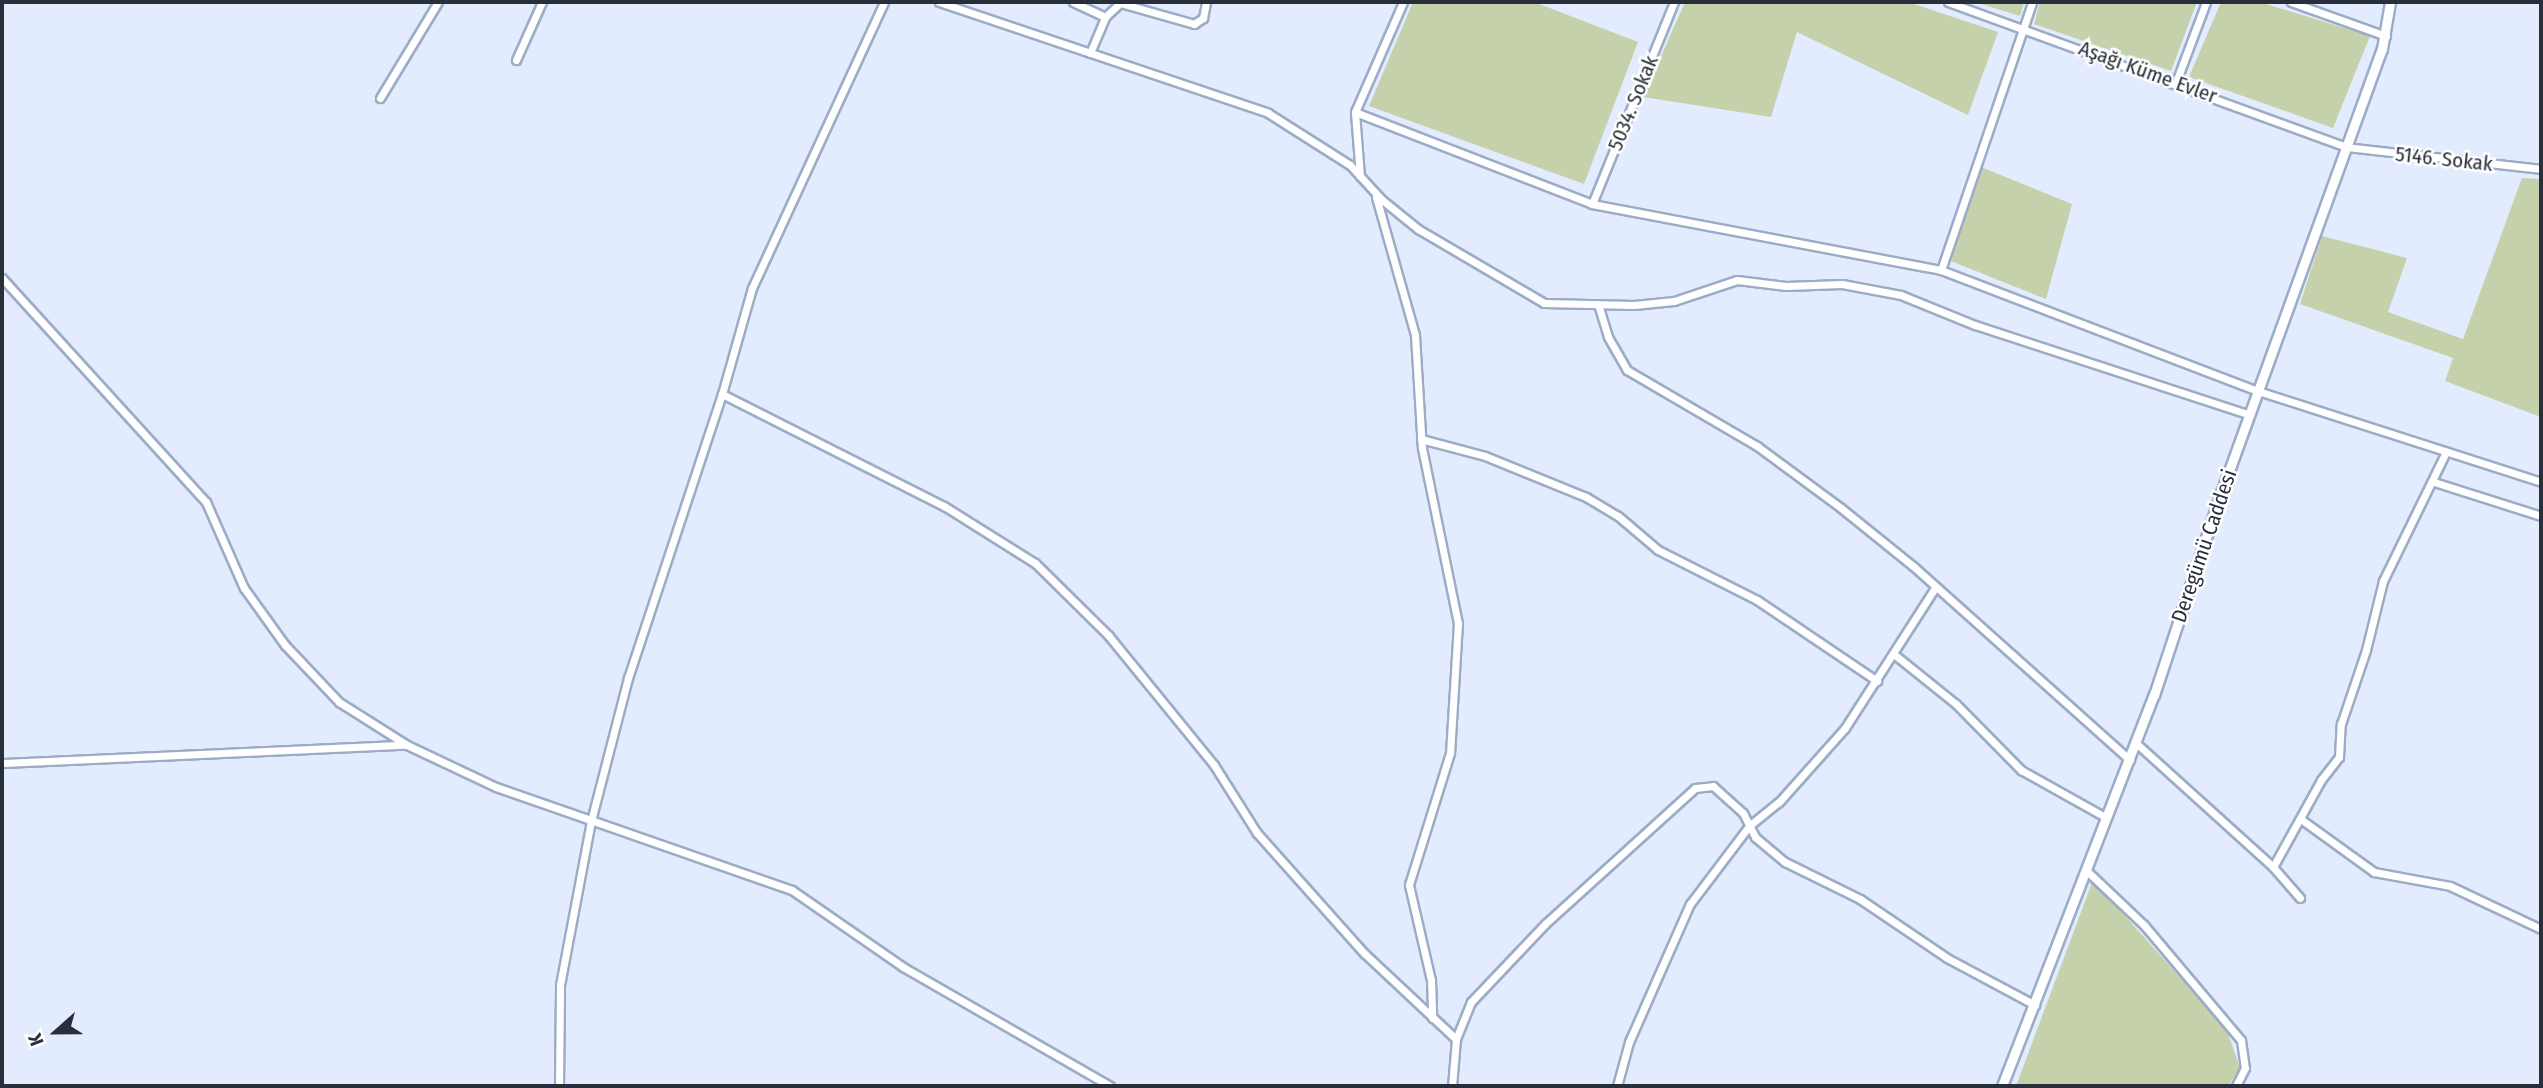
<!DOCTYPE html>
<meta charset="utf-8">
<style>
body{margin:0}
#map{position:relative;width:2543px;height:1088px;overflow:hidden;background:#e2ecfe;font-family:"Fira Sans Condensed",sans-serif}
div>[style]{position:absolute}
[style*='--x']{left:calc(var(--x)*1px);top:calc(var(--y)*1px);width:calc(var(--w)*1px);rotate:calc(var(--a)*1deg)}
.green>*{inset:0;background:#c5d1aa}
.roads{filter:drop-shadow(2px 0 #9cacc7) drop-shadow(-2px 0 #9cacc7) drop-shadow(0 2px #9cacc7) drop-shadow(0 -2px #9cacc7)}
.minor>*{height:7px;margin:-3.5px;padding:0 3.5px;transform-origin:3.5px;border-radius:3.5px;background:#fff}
.tertiary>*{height:9px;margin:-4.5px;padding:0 4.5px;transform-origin:4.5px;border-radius:4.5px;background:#fff}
span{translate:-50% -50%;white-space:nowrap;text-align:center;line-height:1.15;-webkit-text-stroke:5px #fff;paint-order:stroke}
.street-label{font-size:21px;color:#292f3a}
.frame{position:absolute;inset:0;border:4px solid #292f3a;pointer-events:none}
.north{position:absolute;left:21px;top:997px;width:70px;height:70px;-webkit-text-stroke:5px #fff;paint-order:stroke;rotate:249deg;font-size:19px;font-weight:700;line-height:28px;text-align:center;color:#292f3a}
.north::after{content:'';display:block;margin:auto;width:24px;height:32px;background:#292f3a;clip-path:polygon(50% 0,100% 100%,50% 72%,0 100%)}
</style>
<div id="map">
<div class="green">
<div style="clip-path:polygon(1413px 2px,1534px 2px,1638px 42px,1584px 184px,1369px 106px)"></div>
<div style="clip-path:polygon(1685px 2px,1908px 2px,1998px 32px,1968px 115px,1797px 32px,1771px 117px,1643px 97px)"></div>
<div style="clip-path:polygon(1975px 2px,2024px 2px,2020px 16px)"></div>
<div style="clip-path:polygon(2040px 2px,2197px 2px,2171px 71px,2034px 24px)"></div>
<div style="clip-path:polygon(2221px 2px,2260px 2px,2370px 36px,2333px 128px,2189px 77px)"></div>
<div style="clip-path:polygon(1981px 167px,2072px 204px,2046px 299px,1951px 261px)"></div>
<div style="clip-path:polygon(2522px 178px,2541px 179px,2541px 417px,2445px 381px,2453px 358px,2300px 304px,2322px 236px,2407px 258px,2388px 312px,2463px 339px)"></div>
<div style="clip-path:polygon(2093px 880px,2227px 1030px,2240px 1068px,2228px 1086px,2016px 1086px)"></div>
</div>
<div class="roads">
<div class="minor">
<div style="--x:939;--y:2;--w:347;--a:18.6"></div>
<div style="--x:1268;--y:113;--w:97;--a:32.4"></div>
<div style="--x:1350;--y:165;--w:46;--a:47.6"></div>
<div style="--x:1381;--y:199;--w:48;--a:39"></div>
<div style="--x:1418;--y:229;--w:146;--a:30.4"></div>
<div style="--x:1544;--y:303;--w:90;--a:1.3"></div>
<div style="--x:1634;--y:305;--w:40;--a:-5.7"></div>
<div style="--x:1674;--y:301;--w:66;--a:-18.4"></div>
<div style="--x:1737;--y:280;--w:49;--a:7"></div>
<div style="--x:1786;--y:286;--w:56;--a:-2"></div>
<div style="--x:1842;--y:284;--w:60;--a:10.6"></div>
<div style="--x:1901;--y:295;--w:80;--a:22.1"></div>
<div style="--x:1975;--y:325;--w:289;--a:18.1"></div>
<div style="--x:1073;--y:2;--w:35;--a:25"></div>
<div style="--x:1948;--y:2;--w:424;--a:20"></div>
<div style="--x:2346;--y:147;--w:196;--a:6.4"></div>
<div style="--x:2291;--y:2;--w:101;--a:19.7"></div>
<div style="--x:1120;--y:3;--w:77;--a:15.8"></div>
<div style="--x:1194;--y:24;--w:11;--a:-34"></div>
<div style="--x:1203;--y:18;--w:16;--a:-79"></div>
<div style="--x:1090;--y:53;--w:39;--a:-67"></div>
<div style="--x:1105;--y:17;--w:22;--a:-43"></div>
<div style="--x:516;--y:60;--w:64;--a:-65.9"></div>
<div style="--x:2176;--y:82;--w:85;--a:-69.4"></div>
<div style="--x:380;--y:98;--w:112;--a:-58.9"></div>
<div style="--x:1355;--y:112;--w:254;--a:21.2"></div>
<div style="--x:1592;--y:204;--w:355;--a:10.7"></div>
<div style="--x:1941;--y:270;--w:339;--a:20.9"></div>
<div style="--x:2258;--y:391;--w:297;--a:17.8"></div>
<div style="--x:1360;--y:176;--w:64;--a:-94.5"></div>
<div style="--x:1355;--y:112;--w:120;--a:-66.4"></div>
<div style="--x:1376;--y:197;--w:143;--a:74.2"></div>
<div style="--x:1415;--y:335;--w:113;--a:86.5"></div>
<div style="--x:1422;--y:448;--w:179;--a:78.4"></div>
<div style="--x:1458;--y:623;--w:130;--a:93.5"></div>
<div style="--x:1450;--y:753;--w:138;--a:107.3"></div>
<div style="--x:1409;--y:885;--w:98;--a:77"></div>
<div style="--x:1431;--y:980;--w:38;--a:88"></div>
<div style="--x:1592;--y:204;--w:218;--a:-67.9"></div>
<div style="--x:1941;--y:270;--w:283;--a:-71.2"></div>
<div style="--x:2;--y:278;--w:303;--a:47.7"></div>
<div style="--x:206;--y:502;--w:94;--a:66.2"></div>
<div style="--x:244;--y:588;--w:70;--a:54.3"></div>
<div style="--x:285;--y:645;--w:79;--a:46.5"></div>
<div style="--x:339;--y:702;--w:80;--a:32.3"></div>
<div style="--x:407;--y:745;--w:98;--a:25.3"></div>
<div style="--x:496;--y:787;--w:313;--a:19.2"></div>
<div style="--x:792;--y:890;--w:135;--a:34.7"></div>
<div style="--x:903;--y:967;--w:239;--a:29.9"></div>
<div style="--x:1598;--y:304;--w:34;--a:73"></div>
<div style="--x:1608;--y:337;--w:38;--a:60"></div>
<div style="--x:1627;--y:370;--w:151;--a:30.3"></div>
<div style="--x:1757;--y:446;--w:104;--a:36.4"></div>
<div style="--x:1841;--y:508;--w:92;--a:38.9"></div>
<div style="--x:1913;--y:566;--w:291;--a:41.8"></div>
<div style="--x:722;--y:394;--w:249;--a:26.8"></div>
<div style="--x:944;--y:506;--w:107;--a:32.1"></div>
<div style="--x:1035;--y:563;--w:103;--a:44.6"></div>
<div style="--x:1108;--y:635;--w:168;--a:50.8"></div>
<div style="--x:1214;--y:765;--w:80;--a:57.7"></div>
<div style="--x:1257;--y:833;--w:161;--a:48.3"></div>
<div style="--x:1364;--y:953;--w:126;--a:43.1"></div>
<div style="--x:1421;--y:439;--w:66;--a:14.9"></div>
<div style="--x:1485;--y:456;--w:109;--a:22.1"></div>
<div style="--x:1586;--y:497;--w:37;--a:31"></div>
<div style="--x:1618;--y:516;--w:52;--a:40.4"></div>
<div style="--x:1658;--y:550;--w:111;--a:26.8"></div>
<div style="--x:1757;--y:600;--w:145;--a:34"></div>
<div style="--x:2434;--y:482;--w:112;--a:17.6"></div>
<div style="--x:1895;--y:655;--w:78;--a:38.8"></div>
<div style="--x:1956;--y:704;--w:93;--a:45.4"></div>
<div style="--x:2021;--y:770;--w:98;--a:29.2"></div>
<div style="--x:2136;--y:743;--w:185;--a:42.1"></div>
<div style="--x:2273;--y:867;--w:41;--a:48.9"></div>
<div style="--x:2;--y:763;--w:404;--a:-2.6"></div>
<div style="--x:2302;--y:820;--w:89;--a:35.8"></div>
<div style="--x:2374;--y:872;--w:77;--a:10.4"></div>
<div style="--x:2450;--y:886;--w:101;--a:25.3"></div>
<div style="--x:2273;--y:867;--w:99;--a:-61.1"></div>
<div style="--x:2321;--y:780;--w:29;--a:-52"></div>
<div style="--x:2339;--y:757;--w:33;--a:-87"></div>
<div style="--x:2341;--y:724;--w:78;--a:-71.3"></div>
<div style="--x:2366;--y:650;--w:71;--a:-76.2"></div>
<div style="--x:2383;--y:581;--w:144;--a:-64"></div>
<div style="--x:2087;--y:871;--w:79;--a:43.5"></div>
<div style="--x:2144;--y:925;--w:150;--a:49.9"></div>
<div style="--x:2241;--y:1040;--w:28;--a:82"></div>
<div style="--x:2245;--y:1068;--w:20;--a:117"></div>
<div style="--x:559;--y:1086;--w:101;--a:-89.4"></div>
<div style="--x:560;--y:985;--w:167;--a:-79.3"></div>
<div style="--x:591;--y:821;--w:148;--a:-75.5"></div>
<div style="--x:628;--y:678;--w:299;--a:-71.7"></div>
<div style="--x:722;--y:394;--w:110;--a:-74.2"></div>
<div style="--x:752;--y:288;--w:315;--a:-65.2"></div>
<div style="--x:1452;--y:1086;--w:47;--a:-85.1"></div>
<div style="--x:1456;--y:1039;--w:40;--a:-68"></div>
<div style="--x:1471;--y:1002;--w:108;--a:-46.5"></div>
<div style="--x:1545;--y:924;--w:202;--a:-42.2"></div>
<div style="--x:1695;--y:788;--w:18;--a:-6"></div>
<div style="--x:1713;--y:786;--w:40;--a:42"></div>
<div style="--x:1743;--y:813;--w:27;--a:63"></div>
<div style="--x:1755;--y:837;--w:39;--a:40"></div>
<div style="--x:1785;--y:862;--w:84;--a:26.3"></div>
<div style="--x:1860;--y:899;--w:105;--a:34.1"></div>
<div style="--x:1947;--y:958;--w:100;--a:28.1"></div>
<div style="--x:1617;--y:1086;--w:46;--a:-74.7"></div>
<div style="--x:1629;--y:1042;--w:151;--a:-66.2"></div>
<div style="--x:1690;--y:904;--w:98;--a:-52.9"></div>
<div style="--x:1749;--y:826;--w:38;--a:-39"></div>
<div style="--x:1779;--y:802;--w:99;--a:-48.3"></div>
<div style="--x:1845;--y:728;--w:166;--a:-57.3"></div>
</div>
<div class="tertiary">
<div style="--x:2002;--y:1086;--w:420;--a:-68.8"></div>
<div style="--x:2154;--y:695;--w:213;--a:-71.7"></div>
<div style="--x:2221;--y:493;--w:472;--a:-70.1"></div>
<div style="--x:2382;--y:49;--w:48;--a:-80.3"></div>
</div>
</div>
<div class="street-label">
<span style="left:2148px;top:72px;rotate:20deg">Aşağı Küme Evler</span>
<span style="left:1633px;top:103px;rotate:-68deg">5034. Sokak</span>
<span style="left:2444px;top:159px;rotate:6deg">5146. Sokak</span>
<span style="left:2204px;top:546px;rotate:-71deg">Deregümü Caddesi</span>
</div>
<div class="frame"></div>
<div class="north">K</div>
</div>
